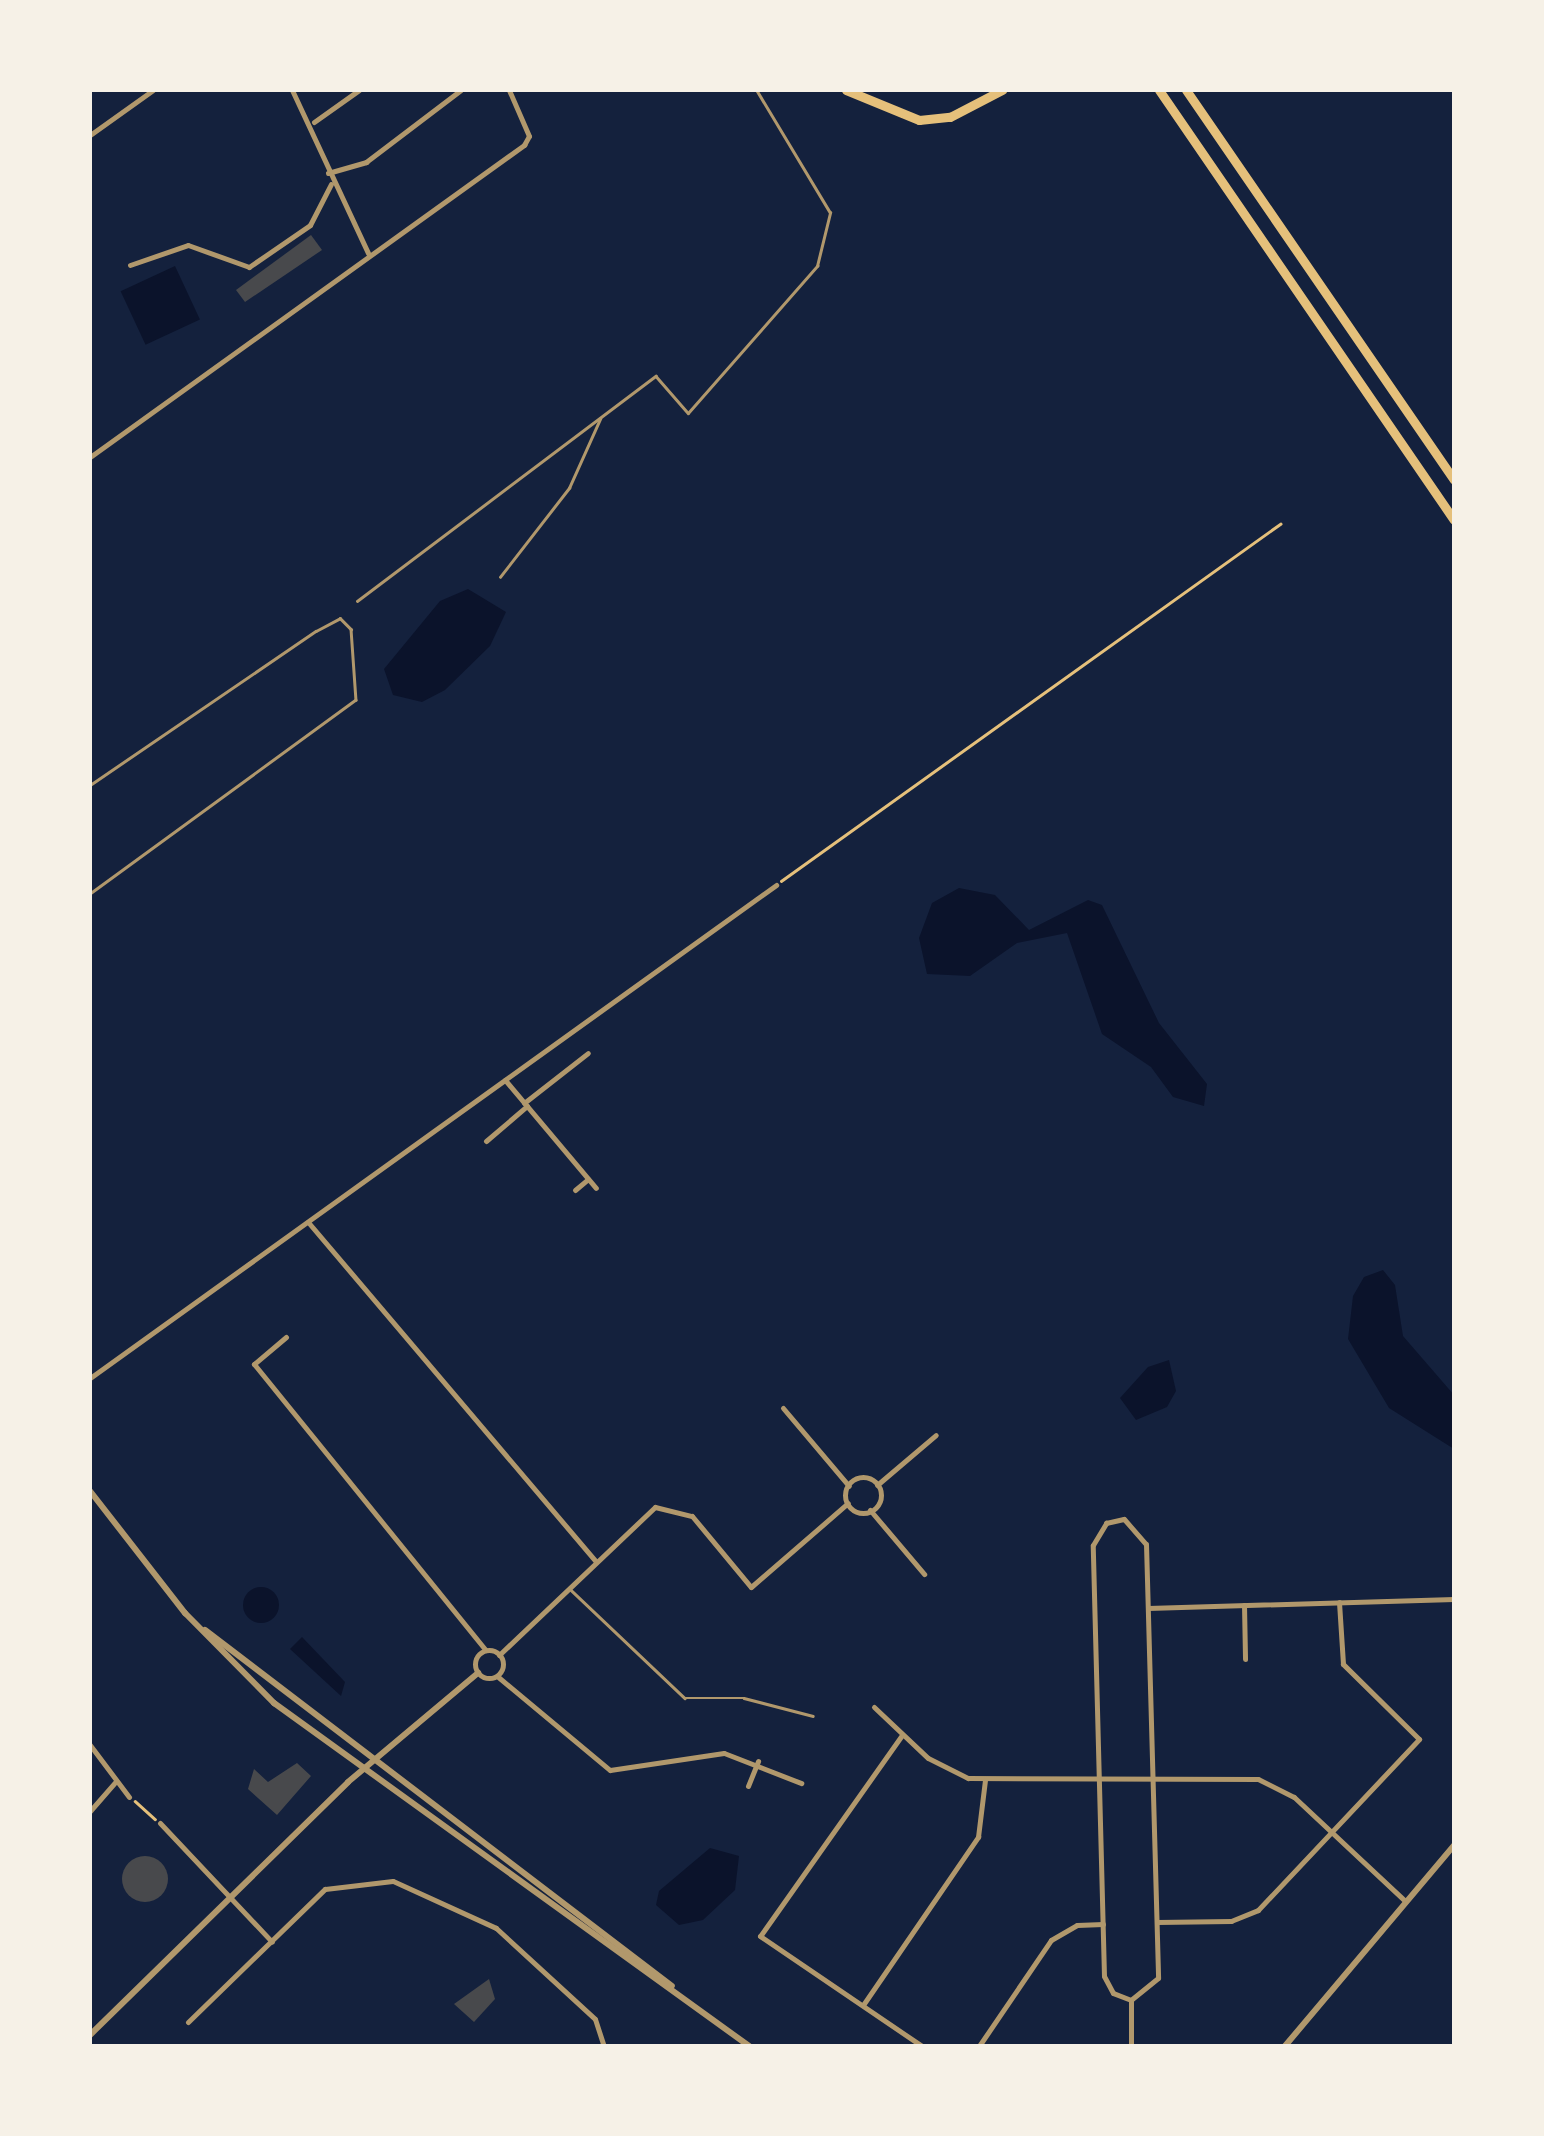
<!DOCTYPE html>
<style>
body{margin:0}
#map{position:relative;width:1544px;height:2136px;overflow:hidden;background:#14213d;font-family:Signika,sans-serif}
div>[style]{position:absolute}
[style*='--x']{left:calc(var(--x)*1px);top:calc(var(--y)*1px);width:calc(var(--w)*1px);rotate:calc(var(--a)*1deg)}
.water>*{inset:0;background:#0b132b;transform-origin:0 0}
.round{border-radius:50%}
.building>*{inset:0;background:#48494c}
.path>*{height:2.5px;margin:-1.25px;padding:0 1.25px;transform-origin:1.25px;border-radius:1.25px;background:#e5c07b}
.service>*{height:2.5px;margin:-1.25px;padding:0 1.25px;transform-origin:1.25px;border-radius:1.25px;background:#b1986c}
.minor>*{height:5px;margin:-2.5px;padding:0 2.5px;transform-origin:2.5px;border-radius:2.5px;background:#b1986c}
.minor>.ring{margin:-2.5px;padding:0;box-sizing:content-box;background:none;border:5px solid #b1986c;border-radius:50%}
.tertiary>*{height:6px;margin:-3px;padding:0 3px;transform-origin:3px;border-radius:3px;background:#b1986c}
.motorway>*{height:9px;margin:-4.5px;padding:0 4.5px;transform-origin:4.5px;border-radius:4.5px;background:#e5c07b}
span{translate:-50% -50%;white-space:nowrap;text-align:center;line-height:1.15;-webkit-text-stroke:10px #f6f1e7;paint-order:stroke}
.frame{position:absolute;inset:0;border:92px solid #f6f1e7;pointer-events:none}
</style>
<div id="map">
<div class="water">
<div style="left:175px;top:266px;width:59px;height:60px;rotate:65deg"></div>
<div style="clip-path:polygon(468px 589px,506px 612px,490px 646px,445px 690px,422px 702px,393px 695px,384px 669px,440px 601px)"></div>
<div style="clip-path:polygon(959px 888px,995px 895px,1029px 930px,1088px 900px,1102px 905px,1159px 1023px,1207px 1084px,1204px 1106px,1173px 1097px,1151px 1067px,1102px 1034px,1067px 933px,1017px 943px,970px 976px,927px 974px,919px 938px,932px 903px)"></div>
<div style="clip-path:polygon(1383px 1270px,1395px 1285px,1403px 1336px,1454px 1395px,1454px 1449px,1389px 1408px,1348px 1339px,1353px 1296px,1364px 1277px)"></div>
<div style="clip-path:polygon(1169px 1360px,1176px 1391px,1167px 1407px,1136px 1420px,1120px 1398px,1148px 1367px)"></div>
<div class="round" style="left:243px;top:1587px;width:36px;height:36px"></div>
<div style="clip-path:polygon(302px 1637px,345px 1682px,341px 1696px,290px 1649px)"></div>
<div style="clip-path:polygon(710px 1848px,739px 1856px,735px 1890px,703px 1920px,679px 1925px,656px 1905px,659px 1891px)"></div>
</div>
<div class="building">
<div style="clip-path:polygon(311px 235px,322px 250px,245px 302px,236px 290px)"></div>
<div style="clip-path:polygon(297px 1763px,311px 1776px,277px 1815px,248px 1789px,254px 1769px,268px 1782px)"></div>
<div class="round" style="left:122px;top:1856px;width:46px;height:46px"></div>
<div style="clip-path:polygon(489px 1979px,495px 1999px,474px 2022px,454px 2004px)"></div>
</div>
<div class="path">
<div style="--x:781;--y:881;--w:614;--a:-35.58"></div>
<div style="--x:135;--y:1801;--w:27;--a:42"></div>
</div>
<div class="service">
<div style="--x:500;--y:577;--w:113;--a:-52.2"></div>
<div style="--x:569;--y:488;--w:76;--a:-65.8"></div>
<div style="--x:357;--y:601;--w:374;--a:-37"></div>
<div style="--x:656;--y:376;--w:49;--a:49.1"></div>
<div style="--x:688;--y:413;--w:196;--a:-48.7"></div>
<div style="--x:817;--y:266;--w:55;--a:-76.2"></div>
<div style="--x:830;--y:213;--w:144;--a:-121"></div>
<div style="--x:90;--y:785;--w:273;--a:-34.3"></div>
<div style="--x:316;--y:631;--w:27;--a:-28"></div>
<div style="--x:340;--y:618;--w:16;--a:45"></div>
<div style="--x:351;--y:629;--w:71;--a:86"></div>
<div style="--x:356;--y:700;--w:329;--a:143.9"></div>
<div style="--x:571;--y:1590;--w:157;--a:43.5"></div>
<div style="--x:685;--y:1698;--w:59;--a:0"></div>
<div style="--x:744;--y:1698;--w:71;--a:14.6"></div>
</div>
<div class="minor">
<div style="--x:292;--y:90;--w:180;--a:65"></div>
<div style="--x:314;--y:122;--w:55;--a:-35.4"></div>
<div style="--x:90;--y:135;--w:77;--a:-35.5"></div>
<div style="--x:328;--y:173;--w:40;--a:-16"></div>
<div style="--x:366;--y:162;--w:119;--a:-37.2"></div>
<div style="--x:130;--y:265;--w:61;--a:-19"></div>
<div style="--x:188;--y:245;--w:65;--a:19.8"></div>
<div style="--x:249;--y:267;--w:74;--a:-34.5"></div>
<div style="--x:310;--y:225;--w:46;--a:-62.9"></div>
<div style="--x:90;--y:457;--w:535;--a:-35.71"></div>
<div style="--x:524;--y:145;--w:10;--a:-61"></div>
<div style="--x:529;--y:136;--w:50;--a:-113.5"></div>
<div style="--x:505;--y:1080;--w:141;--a:49.9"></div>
<div style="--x:524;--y:1103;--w:81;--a:-38"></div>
<div style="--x:486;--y:1141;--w:54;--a:-40.5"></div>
<div style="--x:575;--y:1190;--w:17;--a:-40"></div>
<div style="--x:308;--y:1222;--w:444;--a:49.7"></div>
<div style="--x:286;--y:1337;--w:42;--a:139.8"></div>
<div style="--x:254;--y:1364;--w:368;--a:51"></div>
<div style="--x:90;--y:1378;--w:845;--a:-35.7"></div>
<div style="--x:783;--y:1408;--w:102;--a:49.8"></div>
<div class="ring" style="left:845px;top:1477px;width:31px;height:31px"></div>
<div style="--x:877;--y:1485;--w:77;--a:-40.3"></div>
<div style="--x:870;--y:1510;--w:84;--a:49.8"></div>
<div style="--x:1124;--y:1519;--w:33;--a:49"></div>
<div style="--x:1146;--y:1544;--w:434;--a:88.4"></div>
<div style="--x:1158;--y:1978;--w:35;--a:141"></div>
<div style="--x:1131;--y:2000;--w:19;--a:-159"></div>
<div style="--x:1113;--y:1993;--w:19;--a:-118"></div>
<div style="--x:1104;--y:1976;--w:431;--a:-91.5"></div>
<div style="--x:1093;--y:1545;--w:26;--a:-59"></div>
<div style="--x:1106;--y:1523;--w:18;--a:-13"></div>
<div style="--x:1244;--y:1605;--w:54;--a:88.9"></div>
<div style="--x:1148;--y:1608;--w:306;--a:-1.7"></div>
<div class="ring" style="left:475px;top:1650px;width:23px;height:23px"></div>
<div style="--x:499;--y:1655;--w:215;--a:-43.5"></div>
<div style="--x:655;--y:1507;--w:38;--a:14"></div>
<div style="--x:692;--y:1516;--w:92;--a:50.3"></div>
<div style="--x:751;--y:1587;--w:128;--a:-40.9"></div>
<div style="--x:497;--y:1676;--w:147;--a:39.8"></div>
<div style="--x:610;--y:1770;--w:115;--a:-8.5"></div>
<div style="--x:724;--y:1753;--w:83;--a:21.3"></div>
<div style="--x:874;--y:1707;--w:74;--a:43.4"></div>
<div style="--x:928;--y:1758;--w:45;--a:26.6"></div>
<div style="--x:968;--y:1778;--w:290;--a:0.2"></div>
<div style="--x:1258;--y:1779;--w:40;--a:26.6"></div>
<div style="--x:1294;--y:1797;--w:152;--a:43.1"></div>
<div style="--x:902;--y:1735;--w:246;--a:125.2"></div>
<div style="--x:760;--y:1936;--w:196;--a:34.2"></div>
<div style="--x:90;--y:1745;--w:65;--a:53.1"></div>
<div style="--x:748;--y:1786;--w:27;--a:-68"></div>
<div style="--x:90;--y:1811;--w:40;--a:-49"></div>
<div style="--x:160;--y:1823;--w:163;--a:46.7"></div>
<div style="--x:1157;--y:1922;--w:74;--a:-0.8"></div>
<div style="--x:1231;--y:1921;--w:29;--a:-22"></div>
<div style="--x:1258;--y:1910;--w:235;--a:-46.7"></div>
<div style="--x:1419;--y:1739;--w:107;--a:-135.4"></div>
<div style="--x:1343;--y:1664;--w:62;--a:-93.7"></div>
<div style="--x:863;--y:2005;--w:204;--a:-55.6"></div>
<div style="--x:978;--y:1837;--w:57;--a:-83"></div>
<div style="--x:188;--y:2022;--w:191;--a:-44.2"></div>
<div style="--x:325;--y:1889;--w:68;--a:-6.7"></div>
<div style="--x:393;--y:1881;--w:113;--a:24.5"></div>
<div style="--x:496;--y:1928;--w:134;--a:42.6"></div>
<div style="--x:595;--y:2019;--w:28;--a:72"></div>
<div style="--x:979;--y:2046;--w:128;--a:-55.8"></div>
<div style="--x:1051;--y:1940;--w:30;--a:-30"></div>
<div style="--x:1077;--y:1925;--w:26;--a:-2"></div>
<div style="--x:1131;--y:2046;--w:46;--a:-90"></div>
</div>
<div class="tertiary">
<div style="--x:90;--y:1491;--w:155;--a:52.1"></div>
<div style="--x:185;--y:1613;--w:127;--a:45.3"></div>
<div style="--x:274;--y:1703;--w:586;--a:35.83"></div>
<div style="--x:205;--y:1630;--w:587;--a:37.32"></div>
<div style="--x:90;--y:2035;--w:361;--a:-44.4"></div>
<div style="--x:348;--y:1782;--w:170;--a:-40"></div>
<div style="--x:1285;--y:2046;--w:263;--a:-49.9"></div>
</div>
<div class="motorway">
<div style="--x:846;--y:90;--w:79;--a:22.3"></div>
<div style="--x:919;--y:120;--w:31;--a:-6"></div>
<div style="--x:950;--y:117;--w:59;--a:-27.4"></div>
<div style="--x:1159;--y:90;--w:521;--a:55.55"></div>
<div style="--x:1186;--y:90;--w:473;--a:55.5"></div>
</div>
<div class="frame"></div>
</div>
